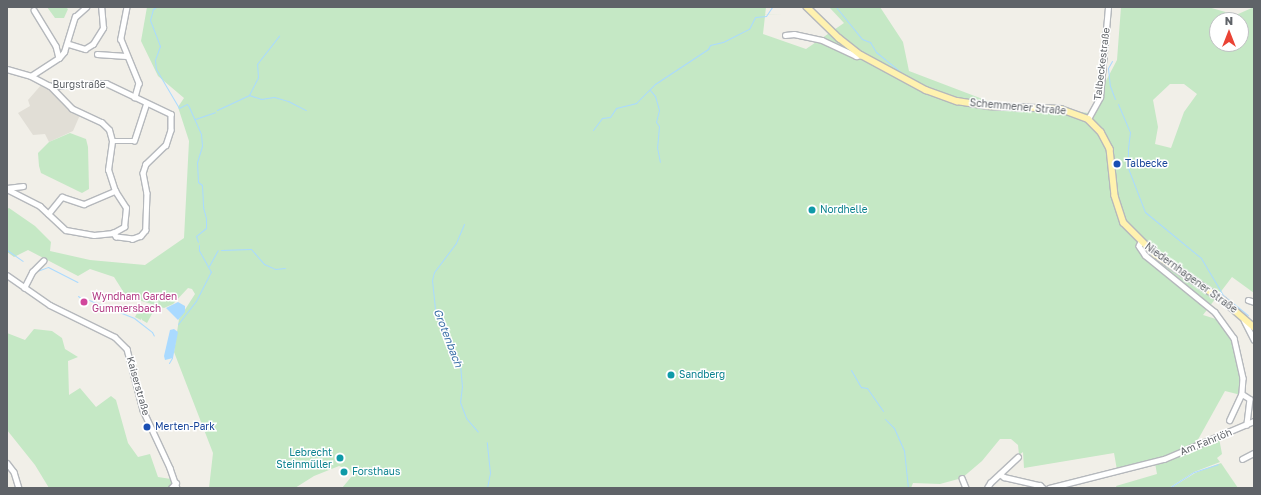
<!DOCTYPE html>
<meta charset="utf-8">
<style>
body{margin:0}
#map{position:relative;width:1261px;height:495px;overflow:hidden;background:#f1efe8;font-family:"Golos Text",sans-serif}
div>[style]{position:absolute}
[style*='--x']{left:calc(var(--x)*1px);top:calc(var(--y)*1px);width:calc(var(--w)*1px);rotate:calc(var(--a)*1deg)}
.education>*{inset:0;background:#e1ded6}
.green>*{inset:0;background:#c5e8c5}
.water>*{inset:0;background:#aadaff}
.stream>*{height:1px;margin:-0.5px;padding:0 0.5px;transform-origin:0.5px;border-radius:0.5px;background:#aadaff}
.roads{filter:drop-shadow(1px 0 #b5b8bc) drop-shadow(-1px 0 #b5b8bc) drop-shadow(0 1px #b5b8bc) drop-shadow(0 -1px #b5b8bc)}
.minor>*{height:4.5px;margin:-2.25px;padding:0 2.25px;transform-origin:2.25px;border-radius:2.25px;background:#fff}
.major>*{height:5.5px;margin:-2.75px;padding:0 2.75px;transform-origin:2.75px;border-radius:2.75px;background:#fff2af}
.dots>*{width:11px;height:11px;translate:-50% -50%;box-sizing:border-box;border:2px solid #fff;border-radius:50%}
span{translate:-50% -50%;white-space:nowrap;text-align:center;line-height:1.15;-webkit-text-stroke:3px #fff;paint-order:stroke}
.street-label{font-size:10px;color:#5f6368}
.transit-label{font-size:10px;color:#164399}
.left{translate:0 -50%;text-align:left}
.culture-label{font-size:10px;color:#0d838f}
.right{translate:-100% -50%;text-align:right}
.hotel-label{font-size:10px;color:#b23c85}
.water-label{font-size:11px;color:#4174aa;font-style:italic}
.frame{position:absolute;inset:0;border:8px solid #5f6368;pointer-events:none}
.north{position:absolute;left:1209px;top:12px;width:40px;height:40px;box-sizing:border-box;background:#fff;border:1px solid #bfc1c3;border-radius:50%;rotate:0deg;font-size:11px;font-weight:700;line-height:16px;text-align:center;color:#5f6368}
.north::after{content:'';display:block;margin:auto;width:14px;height:18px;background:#ea4335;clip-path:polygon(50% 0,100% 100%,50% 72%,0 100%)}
</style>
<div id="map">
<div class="education">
<div style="clip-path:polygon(42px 84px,80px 115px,73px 131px,49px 142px,45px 134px,33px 135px,18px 113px,30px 106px,28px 100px)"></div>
</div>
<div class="green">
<div style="clip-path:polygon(47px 7px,65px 7px,68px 9px,64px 18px,55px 18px)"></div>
<div style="clip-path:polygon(evenodd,147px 7px,766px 7px,763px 34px,806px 49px,844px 23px,829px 7px,880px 7px,903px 42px,909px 71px,993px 103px,1089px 113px,1117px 60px,1121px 7px,1208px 7px,1236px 15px,1254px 7px,1254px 293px,1232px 277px,1203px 315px,1219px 320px,1231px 336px,1242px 368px,1241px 395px,1225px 391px,1195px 445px,1163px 457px,1117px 470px,1114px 453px,1024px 468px,1023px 452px,1019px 455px,1018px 445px,1011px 439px,1000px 439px,982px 461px,962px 478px,940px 484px,913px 483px,911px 488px,342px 488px,352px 476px,350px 470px,339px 466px,314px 476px,295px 488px,209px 488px,213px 453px,174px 352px,179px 319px,195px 294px,192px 289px,188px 288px,173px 304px,164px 308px,126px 296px,114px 277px,90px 269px,78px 276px,28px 250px,14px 257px,7px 252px,7px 209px,9px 208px,35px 226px,51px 242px,50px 251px,90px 260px,145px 265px,184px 238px,189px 141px,178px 107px,184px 98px,158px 76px,141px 41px,147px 7px,1217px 20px,1241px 20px,1241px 44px,1217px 44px,1217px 20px,147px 7px,1170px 84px,1184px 84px,1197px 94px,1184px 112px,1171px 148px,1155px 144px,1158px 127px,1153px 100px,1170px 84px)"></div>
<div style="clip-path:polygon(70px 133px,86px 139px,88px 147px,89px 189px,82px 193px,41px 173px,39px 166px,38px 153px,49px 142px)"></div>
<div style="clip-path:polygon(141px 306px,153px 312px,147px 323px,142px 320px,142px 318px,141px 320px,135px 317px)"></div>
<div style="clip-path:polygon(34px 329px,52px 331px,62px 338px,65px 349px,78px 357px,68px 361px,69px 395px,80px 388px,96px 407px,111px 396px,116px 400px,128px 443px,138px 457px,150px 454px,158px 477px,171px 479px,177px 488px,49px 488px,35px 465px,7px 430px,7px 333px,25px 340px)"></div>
<div style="clip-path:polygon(1219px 438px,1222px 454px,1217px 458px,1220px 462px,1194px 472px,1169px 488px,1117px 488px,1116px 486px,1157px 474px,1155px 463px)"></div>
<div style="clip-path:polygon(1221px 463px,1238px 488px,1171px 488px,1195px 473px)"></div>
</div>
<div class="water">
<div style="clip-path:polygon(178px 302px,185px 306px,185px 312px,178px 320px,166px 308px)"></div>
<div style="clip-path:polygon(174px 329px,178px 332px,173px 358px,165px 360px,164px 356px,170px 330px)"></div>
</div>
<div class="stream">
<div style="--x:156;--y:7;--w:4;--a:146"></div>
<div style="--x:153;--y:9;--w:11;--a:105"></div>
<div style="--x:150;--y:20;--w:28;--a:69"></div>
<div style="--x:160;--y:46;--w:15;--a:110"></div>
<div style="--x:155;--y:60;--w:9;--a:84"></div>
<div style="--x:156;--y:69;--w:45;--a:59.5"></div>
<div style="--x:179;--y:108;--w:9;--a:-27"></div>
<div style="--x:187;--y:104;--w:4;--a:56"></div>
<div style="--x:189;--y:107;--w:30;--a:66"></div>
<div style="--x:201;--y:134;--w:12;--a:85"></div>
<div style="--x:202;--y:146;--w:17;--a:107"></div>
<div style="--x:197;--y:162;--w:20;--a:87"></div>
<div style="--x:198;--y:182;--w:5;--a:37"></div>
<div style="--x:202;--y:185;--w:22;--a:87"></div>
<div style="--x:203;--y:207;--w:11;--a:75"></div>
<div style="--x:206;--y:218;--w:10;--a:90"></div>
<div style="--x:206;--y:228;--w:13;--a:141"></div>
<div style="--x:196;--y:236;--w:6;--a:72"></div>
<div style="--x:836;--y:7;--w:41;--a:50.9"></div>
<div style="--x:862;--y:39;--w:9;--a:21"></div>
<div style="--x:870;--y:42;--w:12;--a:59"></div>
<div style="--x:876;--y:52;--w:36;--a:39"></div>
<div style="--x:1112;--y:61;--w:8;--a:120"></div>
<div style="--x:1108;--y:68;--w:18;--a:84"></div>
<div style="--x:1110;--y:86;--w:14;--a:69"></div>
<div style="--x:650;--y:90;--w:8;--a:50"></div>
<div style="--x:655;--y:96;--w:15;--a:74"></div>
<div style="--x:659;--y:110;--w:12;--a:104"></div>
<div style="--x:656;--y:122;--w:5;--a:53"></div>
<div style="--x:659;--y:126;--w:21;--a:95"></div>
<div style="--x:657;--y:147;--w:15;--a:79"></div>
<div style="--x:249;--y:95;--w:13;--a:18"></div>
<div style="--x:261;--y:99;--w:13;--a:-9"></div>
<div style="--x:274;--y:97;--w:15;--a:16"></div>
<div style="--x:288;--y:101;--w:20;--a:27"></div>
<div style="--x:1118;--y:104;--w:30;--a:67"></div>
<div style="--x:1130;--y:132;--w:16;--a:97"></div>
<div style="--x:1128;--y:148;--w:20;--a:90"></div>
<div style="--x:1128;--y:168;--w:47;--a:68.9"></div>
<div style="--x:1145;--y:212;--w:72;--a:39.4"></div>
<div style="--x:1201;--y:258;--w:43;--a:59.3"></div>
<div style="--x:1223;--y:295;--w:32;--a:39"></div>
<div style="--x:217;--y:110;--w:35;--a:-25"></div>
<div style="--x:249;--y:95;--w:20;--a:-63"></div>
<div style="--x:258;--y:77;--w:13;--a:-94"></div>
<div style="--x:257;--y:64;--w:36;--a:-52"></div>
<div style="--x:195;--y:119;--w:21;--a:-19"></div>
<div style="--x:593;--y:130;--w:15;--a:-53"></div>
<div style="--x:602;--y:118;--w:8;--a:-7"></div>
<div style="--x:610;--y:117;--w:11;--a:-56"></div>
<div style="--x:616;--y:108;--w:21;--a:-14"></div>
<div style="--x:636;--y:103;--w:27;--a:-45"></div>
<div style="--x:655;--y:84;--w:64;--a:-33.4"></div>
<div style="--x:708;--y:49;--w:4;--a:-63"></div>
<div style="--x:710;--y:45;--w:13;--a:-13"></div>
<div style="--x:723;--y:42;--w:29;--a:-27"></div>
<div style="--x:749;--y:29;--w:13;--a:-63"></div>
<div style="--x:755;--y:17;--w:11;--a:-5"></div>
<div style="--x:766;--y:16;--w:11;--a:-56"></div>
<div style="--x:464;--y:224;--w:21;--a:113"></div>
<div style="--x:456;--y:243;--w:36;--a:127"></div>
<div style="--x:434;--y:272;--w:8;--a:104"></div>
<div style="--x:432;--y:280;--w:29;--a:84"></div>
<div style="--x:435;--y:309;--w:60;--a:65.6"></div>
<div style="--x:460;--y:364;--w:22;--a:85"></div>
<div style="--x:462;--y:386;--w:16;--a:97"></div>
<div style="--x:460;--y:402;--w:17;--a:69"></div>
<div style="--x:466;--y:418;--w:18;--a:49"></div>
<div style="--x:7;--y:250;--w:19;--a:35"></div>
<div style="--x:221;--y:250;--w:30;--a:-2"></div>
<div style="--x:251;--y:249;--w:20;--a:49"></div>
<div style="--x:264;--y:264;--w:12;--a:24"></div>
<div style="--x:275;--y:269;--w:10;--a:-6"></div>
<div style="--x:209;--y:266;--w:18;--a:-61"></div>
<div style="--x:37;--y:271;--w:12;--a:-20"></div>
<div style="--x:48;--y:267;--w:33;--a:27"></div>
<div style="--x:78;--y:296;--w:5;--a:37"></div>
<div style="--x:89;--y:300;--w:48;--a:21.8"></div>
<div style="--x:134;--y:318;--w:23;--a:38"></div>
<div style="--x:152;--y:332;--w:4;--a:63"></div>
<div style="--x:178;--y:324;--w:29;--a:-52"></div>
<div style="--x:196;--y:301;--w:33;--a:-63"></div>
<div style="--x:211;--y:272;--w:25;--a:-119"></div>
<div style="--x:199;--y:250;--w:5;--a:-90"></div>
<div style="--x:169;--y:363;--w:6;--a:-59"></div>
<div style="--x:851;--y:370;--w:20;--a:60"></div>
<div style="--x:861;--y:387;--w:6;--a:9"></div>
<div style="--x:867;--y:388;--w:28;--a:55"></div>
<div style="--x:885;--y:419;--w:13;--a:45"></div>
<div style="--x:894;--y:428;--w:24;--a:66"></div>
<div style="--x:904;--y:450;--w:38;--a:84"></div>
<div style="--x:487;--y:488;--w:15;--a:-79"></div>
<div style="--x:490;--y:473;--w:31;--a:-96"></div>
<div style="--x:1169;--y:488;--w:30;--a:-33"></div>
<div style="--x:1194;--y:472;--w:25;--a:-18"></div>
</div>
<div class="roads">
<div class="minor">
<div style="--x:127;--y:7;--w:33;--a:101"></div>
<div style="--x:121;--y:39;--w:48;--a:67.8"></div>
<div style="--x:139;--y:83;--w:15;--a:106"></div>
<div style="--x:34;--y:10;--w:42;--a:58.6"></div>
<div style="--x:56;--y:46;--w:12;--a:76"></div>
<div style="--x:785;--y:35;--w:9;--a:-6"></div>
<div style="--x:794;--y:34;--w:29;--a:12"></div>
<div style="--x:822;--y:40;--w:38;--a:25"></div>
<div style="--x:856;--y:56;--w:5;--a:-11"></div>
<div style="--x:69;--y:44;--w:17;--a:17"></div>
<div style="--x:85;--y:49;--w:9;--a:-32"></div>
<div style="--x:93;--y:44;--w:19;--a:-58"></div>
<div style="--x:103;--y:28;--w:21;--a:-95"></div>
<div style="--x:97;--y:54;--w:29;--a:4"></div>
<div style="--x:7;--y:69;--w:25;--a:16"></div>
<div style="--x:31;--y:76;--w:21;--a:28"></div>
<div style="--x:50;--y:86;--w:56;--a:-3.1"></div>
<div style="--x:106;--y:83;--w:72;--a:25.5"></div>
<div style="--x:171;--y:114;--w:16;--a:90"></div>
<div style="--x:171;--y:130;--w:16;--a:108"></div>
<div style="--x:166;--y:145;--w:28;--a:136"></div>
<div style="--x:146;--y:164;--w:9;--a:108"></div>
<div style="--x:143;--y:173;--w:20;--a:79"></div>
<div style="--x:147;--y:193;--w:37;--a:92"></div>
<div style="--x:146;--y:230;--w:8;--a:130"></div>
<div style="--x:141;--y:236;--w:9;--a:159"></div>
<div style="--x:133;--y:239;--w:17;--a:-173"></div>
<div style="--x:116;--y:237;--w:5;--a:-127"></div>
<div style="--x:31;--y:76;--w:33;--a:-33"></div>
<div style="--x:59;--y:58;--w:8;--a:-50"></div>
<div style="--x:64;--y:52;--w:37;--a:-73"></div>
<div style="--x:75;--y:17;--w:15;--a:-42"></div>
<div style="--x:1088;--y:119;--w:25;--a:-61"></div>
<div style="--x:1100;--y:97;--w:90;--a:-84.9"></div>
<div style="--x:112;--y:141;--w:22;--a:0"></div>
<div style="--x:134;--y:141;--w:39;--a:-72"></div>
<div style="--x:7;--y:188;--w:16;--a:-7"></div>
<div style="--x:7;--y:189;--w:37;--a:27"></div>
<div style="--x:40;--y:206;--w:35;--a:43"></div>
<div style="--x:66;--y:230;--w:28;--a:10"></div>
<div style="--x:94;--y:235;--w:19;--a:-6"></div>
<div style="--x:113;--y:233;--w:13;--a:-29"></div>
<div style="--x:124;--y:227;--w:19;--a:-84"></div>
<div style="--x:126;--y:208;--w:20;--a:-123"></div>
<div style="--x:115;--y:191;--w:22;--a:-108"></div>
<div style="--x:108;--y:170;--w:29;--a:-82"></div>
<div style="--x:112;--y:141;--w:11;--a:-105"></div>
<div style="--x:109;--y:130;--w:10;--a:-135"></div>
<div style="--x:102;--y:123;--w:33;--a:-155"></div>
<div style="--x:72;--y:109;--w:32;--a:-134"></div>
<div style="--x:48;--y:214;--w:22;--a:-51"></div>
<div style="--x:62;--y:197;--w:23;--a:18"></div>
<div style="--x:84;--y:204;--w:34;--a:-23"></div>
<div style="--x:1141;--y:242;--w:4;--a:117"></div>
<div style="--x:1139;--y:246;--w:11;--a:56"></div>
<div style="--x:1145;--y:255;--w:90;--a:39.2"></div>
<div style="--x:1215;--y:312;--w:32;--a:54"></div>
<div style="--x:1234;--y:338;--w:41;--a:77.3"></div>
<div style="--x:1243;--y:378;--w:16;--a:94"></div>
<div style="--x:1242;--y:394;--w:29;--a:115"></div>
<div style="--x:7;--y:275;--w:52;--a:34.9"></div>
<div style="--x:50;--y:305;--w:72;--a:26.2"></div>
<div style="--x:115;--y:337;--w:17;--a:45"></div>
<div style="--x:127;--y:349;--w:63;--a:75.3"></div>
<div style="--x:143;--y:410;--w:64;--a:65"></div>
<div style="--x:170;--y:468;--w:21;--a:71"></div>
<div style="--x:24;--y:288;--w:18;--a:-63"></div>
<div style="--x:32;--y:272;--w:16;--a:-45"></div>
<div style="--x:1248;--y:300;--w:6;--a:18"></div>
<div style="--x:1244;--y:320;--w:22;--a:63"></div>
<div style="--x:1242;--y:394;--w:9;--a:32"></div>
<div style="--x:1250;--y:399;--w:26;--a:97"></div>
<div style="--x:1242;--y:459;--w:13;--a:-27"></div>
<div style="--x:7;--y:463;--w:11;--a:52"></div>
<div style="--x:14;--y:472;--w:17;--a:73"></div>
<div style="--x:1000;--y:474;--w:5;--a:37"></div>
<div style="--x:1004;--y:477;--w:37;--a:13"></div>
<div style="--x:1040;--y:485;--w:4;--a:45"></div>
<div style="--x:962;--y:478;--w:11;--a:68"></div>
<div style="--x:171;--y:488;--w:7;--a:-45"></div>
<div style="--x:987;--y:488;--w:6;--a:-59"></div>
<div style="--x:990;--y:483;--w:38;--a:-43"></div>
<div style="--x:1049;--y:488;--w:119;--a:-14.2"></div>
<div style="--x:1164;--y:459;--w:98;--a:-22.9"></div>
</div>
<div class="major">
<div style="--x:807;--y:7;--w:45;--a:44.1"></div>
<div style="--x:839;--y:38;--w:28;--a:38"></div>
<div style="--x:861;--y:55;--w:74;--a:28.3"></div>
<div style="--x:926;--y:90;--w:33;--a:20"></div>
<div style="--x:957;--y:101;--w:30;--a:9"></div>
<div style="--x:987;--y:106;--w:74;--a:2.3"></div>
<div style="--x:1061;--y:109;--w:29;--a:20"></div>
<div style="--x:1088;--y:119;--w:18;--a:45"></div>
<div style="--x:1101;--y:132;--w:19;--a:62"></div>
<div style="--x:1110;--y:149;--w:47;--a:83.9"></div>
<div style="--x:1115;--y:196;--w:28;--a:72"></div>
<div style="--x:1124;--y:223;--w:44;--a:45"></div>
<div style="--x:1155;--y:254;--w:83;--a:34.3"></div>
<div style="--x:1224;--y:301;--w:40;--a:41"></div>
</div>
</div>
<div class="dots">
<div style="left:1117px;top:164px;background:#1a4fb4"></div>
<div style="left:812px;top:210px;background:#0f9aa8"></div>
<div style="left:84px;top:302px;background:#d1479c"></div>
<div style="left:671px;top:375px;background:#0f9aa8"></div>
<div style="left:147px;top:427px;background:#1a4fb4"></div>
<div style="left:340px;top:458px;background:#0f9aa8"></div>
<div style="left:344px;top:472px;background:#0f9aa8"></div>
</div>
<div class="street-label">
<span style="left:1102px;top:64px;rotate:-83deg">Talbeckestraße</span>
<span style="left:79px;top:85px">Burgstraße</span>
<span style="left:1018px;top:107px;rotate:5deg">Schemmener Straße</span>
<span style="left:1191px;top:278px;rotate:36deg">Niedernhagener Straße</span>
<span style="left:138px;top:386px;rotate:74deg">Kaiserstraße</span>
<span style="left:1206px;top:442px;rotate:-22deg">Am Fahrlöh</span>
</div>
<div class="transit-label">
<span class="left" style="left:1125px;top:164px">Talbecke</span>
<span class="left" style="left:155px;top:427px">Merten-Park</span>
</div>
<div class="culture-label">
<span class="left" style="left:820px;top:210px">Nordhelle</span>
<span class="left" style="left:679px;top:375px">Sandberg</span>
<span class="right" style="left:332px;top:458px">Lebrecht<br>Steinmüller</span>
<span class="left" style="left:352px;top:472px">Forsthaus</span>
</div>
<div class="hotel-label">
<span class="left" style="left:92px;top:302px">Wyndham Garden<br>Gummersbach</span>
</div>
<div class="water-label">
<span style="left:448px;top:338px;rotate:69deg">Grotenbach</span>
</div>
<div class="frame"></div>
<div class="north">N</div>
</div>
